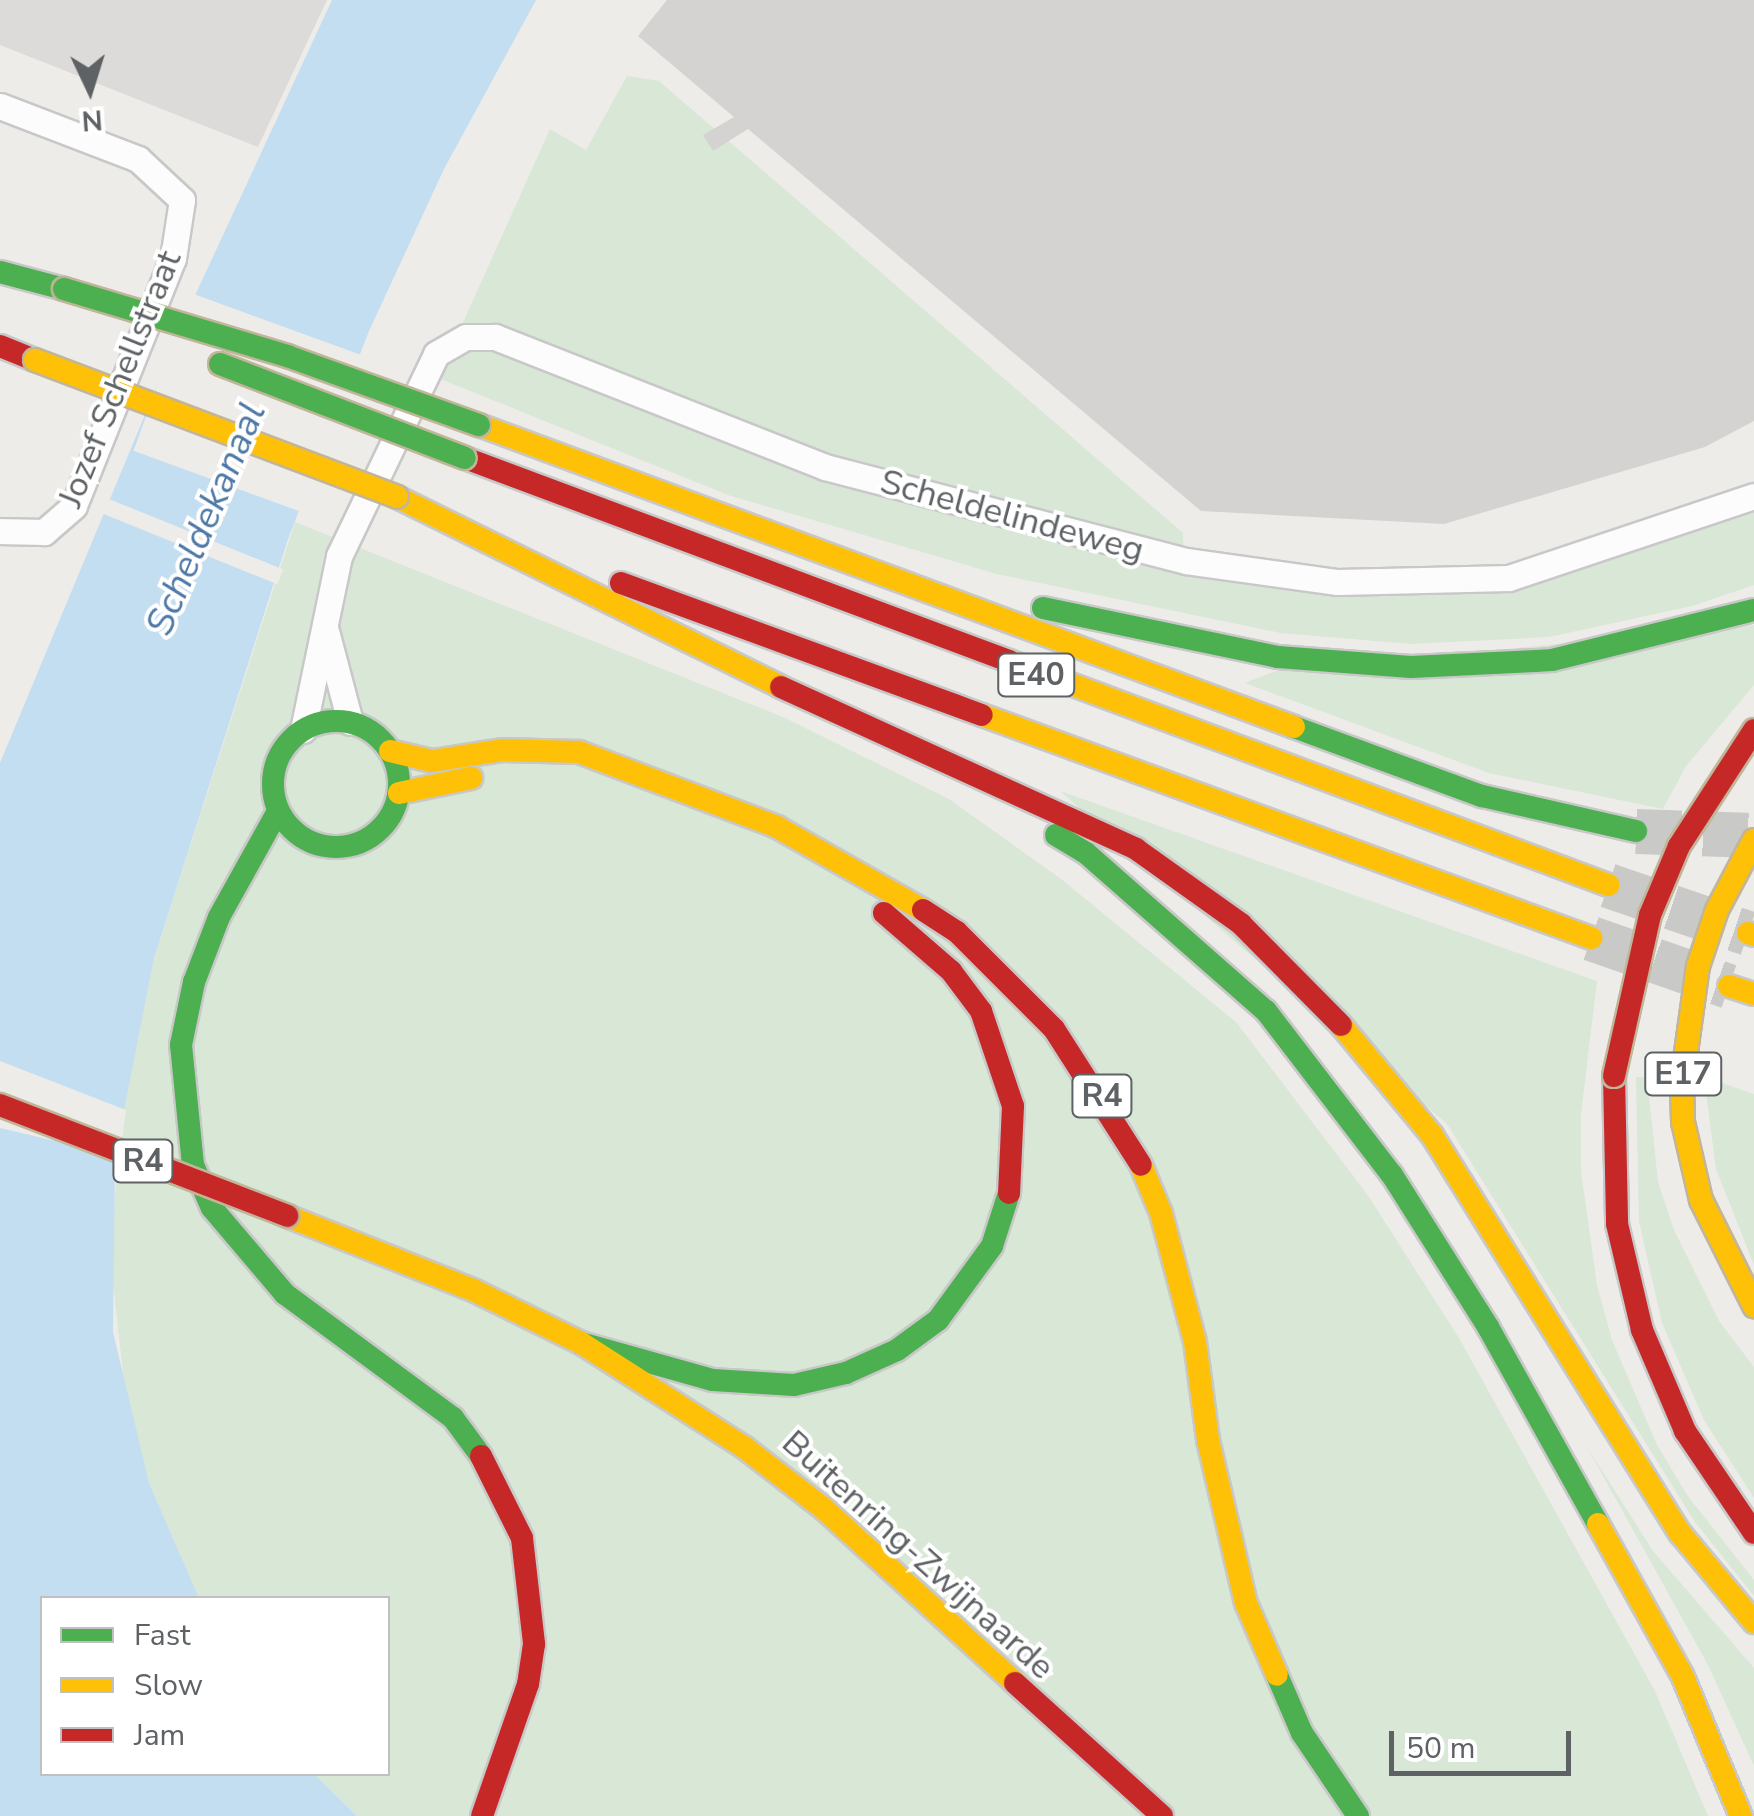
<!DOCTYPE html>
<style>
body{margin:0}
#map{position:relative;width:1754px;height:1816px;overflow:hidden;background:#edece9;font-family:"Nunito Sans",sans-serif}
div>[style]{position:absolute}
[style*='--x']{left:calc(var(--x)*1px);top:calc(var(--y)*1px);width:calc(var(--w)*1px);rotate:calc(var(--a)*1deg)}
.industrial>*{inset:0;background:#dddbd9}
.green>*{inset:0;background:#d8e7d6}
.water>*{inset:0;background:#c3ddf1}
.pier>*{inset:0;background:#edece9;transform-origin:0 0}
.building>*{inset:0;background:#d4d3d1}
.highway-tunnel>*{height:45px;margin-top:-22.5px;transform-origin:0;background:repeating-linear-gradient(90deg,#c9cac8 0 45px,transparent 0 67px)}
.roads{filter:drop-shadow(2px 0 #c8c8c8) drop-shadow(-2px 0 #c8c8c8) drop-shadow(0 2px #c8c8c8) drop-shadow(0 -2px #c8c8c8)}
.street>*{height:25px;margin:-12.5px;padding:0 12.5px;transform-origin:12.5px;border-radius:12.5px;background:#fcfcfc}
.fast>*{height:22px;margin:-11px;padding:0 11px;transform-origin:11px;border-radius:11px;background:#4caf50}
.fast>.ring{margin:-11px;padding:0;box-sizing:content-box;background:none;border:22px solid #4caf50;border-radius:50%}
.slow>*{height:22px;margin:-11px;padding:0 11px;transform-origin:11px;border-radius:11px;background:#ffc107}
.jam>*{height:22px;margin:-11px;padding:0 11px;transform-origin:11px;border-radius:11px;background:#c62828}
.bridges{filter:drop-shadow(2px 0 #c1b59a) drop-shadow(-2px 0 #c1b59a) drop-shadow(0 2px #c1b59a) drop-shadow(0 -2px #c1b59a)}
.fast-bridge>*{height:22px;margin:-11px;padding:0 11px;transform-origin:11px;border-radius:11px;background:#4caf50}
.slow-bridge>*{height:22px;margin:-11px;padding:0 11px;transform-origin:11px;border-radius:11px;background:#ffc107}
.jam-bridge>*{height:22px;margin:-11px;padding:0 11px;transform-origin:11px;border-radius:11px;background:#c62828}
span{translate:-50% -50%;white-space:nowrap;text-align:center;line-height:1.15;-webkit-text-stroke:8px #fff;paint-order:stroke}
.shield-label span{padding:2px 8px;background:#fff;border:2px solid;border-radius:8px;-webkit-text-stroke-width:0}
.shield-label{font-size:32px;color:#5e6265;font-weight:700}
.street-label{font-size:35px;color:#5e6265}
.water-label{font-size:38px;color:#4e78a6;font-style:italic}
.legend{position:absolute;left:40px;top:1596px;width:350px;height:180px;box-sizing:border-box;background:#fff;border:2px solid #bfc0c1;margin:0;padding:12px 18px;list-style:none;font-size:30px;color:#5e6265}
.legend li{display:flex;align-items:center;gap:20px;height:50px}
.legend b{width:50px;border:2px solid #bfc0c1}
.north{position:absolute;left:40px;top:40px;width:100px;height:100px;-webkit-text-stroke:8px #fff;paint-order:stroke;rotate:176deg;font-size:28px;font-weight:700;line-height:40px;text-align:center;color:#5e6265}
.north::after{content:'';display:block;margin:auto;width:35px;height:45px;background:#5e6265;clip-path:polygon(50% 0,100% 100%,50% 72%,0 100%)}
.scale{position:absolute;left:1389px;top:1731px;width:182px;height:45px;box-sizing:border-box;border:5px solid #5e6265;border-top:0;padding-left:12px;font-size:30px;line-height:35px;white-space:nowrap;color:#5e6265;-webkit-text-stroke:8px #fff;paint-order:stroke}
</style>
<div id="map">
<div class="industrial">
<div style="clip-path:polygon(0 0,327px 0,258px 147px,0 45px)"></div>
</div>
<div class="green">
<div style="clip-path:polygon(627px 76px,659px 81px,1183px 533px,1184px 574px,1338px 595px,1511px 591px,1754px 510px,1754px 585px,1692px 606px,1549px 637px,1412px 644px,1281px 633px,997px 574px,728px 495px,438px 378px,550px 129px,586px 150px)"></div>
<div style="clip-path:polygon(295px 522px,783px 717px,949px 799px,1061px 879px,1236px 1022px,1367px 1194px,1459px 1338px,1655px 1691px,1708px 1816px,357px 1816px,314px 1774px,388px 1774px,388px 1598px,199px 1598px,149px 1483px,125px 1391px,110px 1255px,123px 1098px,154px 958px)"></div>
<div style="clip-path:polygon(1754px 625px,1754px 685px,1686px 766px,1663px 809px,1489px 773px,1245px 683px,1276px 671px)"></div>
<div style="clip-path:polygon(1060px 791px,1597px 981px,1581px 1114px,1581px 1171px,1597px 1285px,1612px 1340px,1657px 1445px,1687px 1495px,1754px 1580px,1754px 1596px,1695px 1522px,1447px 1124px)"></div>
<div style="clip-path:polygon(1636px 1077px,1647px 1077px,1658px 1182px,1674px 1230px,1719px 1321px,1754px 1367px,1754px 1498px,1704px 1420px,1662px 1323px,1639px 1221px)"></div>
<div style="clip-path:polygon(1704px 1077px,1754px 1094px,1754px 1265px,1716px 1169px)"></div>
<div style="clip-path:polygon(1587px 1447px,1653px 1551px,1754px 1668px,1754px 1766px,1708px 1665px)"></div>
</div>
<div class="water">
<div style="clip-path:polygon(332px 0,536px 0,444px 169px,369px 331px,288px 539px,154px 958px,115px 1155px,113px 1332px,149px 1483px,199px 1598px,42px 1598px,42px 1774px,314px 1774px,357px 1816px,0 1816px,0 763px,192px 302px)"></div>
</div>
<div class="pier">
<div style="left:191px;top:293px;width:185px;height:168px;rotate:20deg"></div>
<div style="left:109px;top:499px;width:188px;height:16px;rotate:22deg"></div>
<div style="clip-path:polygon(0 1061px,126px 1110px,120px 1156px,0 1128px)"></div>
</div>
<div class="building">
<div style="clip-path:polygon(667px 0,1754px 0,1754px 421px,1705px 447px,1444px 524px,1201px 511px,748px 129px,713px 151px,703px 135px,734px 117px,638px 36px)"></div>
</div>
<div class="highway-tunnel">
<div style="--x:1636;--y:831;--w:118;--a:1.9"></div>
<div style="--x:1608;--y:885;--w:148;--a:18.9"></div>
<div style="--x:1591;--y:938;--w:146;--a:19.2"></div>
</div>
<div class="roads">
<div class="street">
<div style="--x:0;--y:106;--w:148;--a:21"></div>
<div style="--x:138;--y:159;--w:60;--a:43"></div>
<div style="--x:182;--y:200;--w:59;--a:98.8"></div>
<div style="--x:173;--y:258;--w:267;--a:111.8"></div>
<div style="--x:74;--y:506;--w:40;--a:139"></div>
<div style="--x:44;--y:532;--w:44;--a:-178.7"></div>
<div style="--x:326;--y:631;--w:94;--a:75.2"></div>
<div style="--x:303;--y:730;--w:178;--a:-78.3"></div>
<div style="--x:339;--y:556;--w:224;--a:-64.3"></div>
<div style="--x:436;--y:354;--w:34;--a:-30"></div>
<div style="--x:466;--y:337;--w:29;--a:0"></div>
<div style="--x:495;--y:337;--w:355;--a:21.5"></div>
<div style="--x:825;--y:467;--w:373;--a:14.6"></div>
<div style="--x:1186;--y:561;--w:153;--a:7.9"></div>
<div style="--x:1338;--y:582;--w:171;--a:-1.3"></div>
<div style="--x:1509;--y:578;--w:258;--a:-18.5"></div>
</div>
<div class="fast">
<div style="--x:0;--y:272;--w:66;--a:14.9"></div>
<div style="--x:1043;--y:608;--w:240;--a:11.8"></div>
<div style="--x:1278;--y:657;--w:133;--a:4.3"></div>
<div style="--x:1411;--y:667;--w:141;--a:-2.8"></div>
<div style="--x:1552;--y:660;--w:208;--a:-13.9"></div>
<div class="ring" style="left:273px;top:721px;width:104px;height:104px"></div>
<div style="--x:1294;--y:727;--w:200;--a:20.2"></div>
<div style="--x:1482;--y:796;--w:158;--a:12.8"></div>
<div style="--x:278;--y:811;--w:121;--a:119.1"></div>
<div style="--x:219;--y:917;--w:70;--a:111"></div>
<div style="--x:194;--y:982;--w:64;--a:101.7"></div>
<div style="--x:181;--y:1045;--w:121;--a:84.3"></div>
<div style="--x:193;--y:1165;--w:47;--a:66.2"></div>
<div style="--x:212;--y:1208;--w:113;--a:49.7"></div>
<div style="--x:285;--y:1294;--w:209;--a:36.4"></div>
<div style="--x:453;--y:1418;--w:47;--a:53.6"></div>
<div style="--x:1056;--y:835;--w:35;--a:31"></div>
<div style="--x:1086;--y:853;--w:240;--a:41.3"></div>
<div style="--x:1266;--y:1011;--w:207;--a:52.5"></div>
<div style="--x:1392;--y:1175;--w:180;--a:57.7"></div>
<div style="--x:1488;--y:1327;--w:226;--a:60.8"></div>
<div style="--x:581;--y:1343;--w:137;--a:15.7"></div>
<div style="--x:713;--y:1380;--w:81;--a:3.5"></div>
<div style="--x:794;--y:1385;--w:53;--a:-13"></div>
<div style="--x:846;--y:1373;--w:56;--a:-24.3"></div>
<div style="--x:897;--y:1350;--w:51;--a:-36.2"></div>
<div style="--x:938;--y:1320;--w:92;--a:-53.9"></div>
<div style="--x:992;--y:1246;--w:56;--a:-72.2"></div>
<div style="--x:1277;--y:1675;--w:63;--a:66.7"></div>
<div style="--x:1302;--y:1733;--w:100;--a:56"></div>
</div>
<div class="slow">
<div style="--x:479;--y:425;--w:869;--a:20.33"></div>
<div style="--x:397;--y:497;--w:428;--a:26.3"></div>
<div style="--x:1009;--y:661;--w:640;--a:20.5"></div>
<div style="--x:982;--y:715;--w:649;--a:20.11"></div>
<div style="--x:390;--y:751;--w:43;--a:13.4"></div>
<div style="--x:432;--y:761;--w:72;--a:-8.8"></div>
<div style="--x:503;--y:750;--w:76;--a:1.5"></div>
<div style="--x:579;--y:752;--w:212;--a:20.7"></div>
<div style="--x:777;--y:827;--w:168;--a:29.6"></div>
<div style="--x:399;--y:793;--w:74;--a:-11.8"></div>
<div style="--x:1748;--y:933;--w:6;--a:18"></div>
<div style="--x:1729;--y:986;--w:26;--a:18"></div>
<div style="--x:1341;--y:1025;--w:143;--a:50.4"></div>
<div style="--x:1432;--y:1135;--w:469;--a:58.1"></div>
<div style="--x:1680;--y:1533;--w:116;--a:50.3"></div>
<div style="--x:1141;--y:1165;--w:52;--a:67.4"></div>
<div style="--x:1161;--y:1213;--w:133;--a:75.2"></div>
<div style="--x:1195;--y:1342;--w:99;--a:82.4"></div>
<div style="--x:1208;--y:1440;--w:167;--a:76.9"></div>
<div style="--x:1246;--y:1603;--w:78;--a:66.7"></div>
<div style="--x:287;--y:1216;--w:202;--a:21.7"></div>
<div style="--x:475;--y:1291;--w:118;--a:26.1"></div>
<div style="--x:581;--y:1343;--w:195;--a:32.6"></div>
<div style="--x:745;--y:1448;--w:98;--a:37.6"></div>
<div style="--x:823;--y:1508;--w:260;--a:42.3"></div>
<div style="--x:1598;--y:1524;--w:175;--a:60.9"></div>
<div style="--x:1683;--y:1677;--w:151;--a:67.4"></div>
</div>
<div class="jam">
<div style="--x:0;--y:346;--w:38;--a:22"></div>
<div style="--x:465;--y:458;--w:581;--a:20.46"></div>
<div style="--x:621;--y:583;--w:384;--a:20.1"></div>
<div style="--x:781;--y:687;--w:390;--a:24.5"></div>
<div style="--x:1136;--y:849;--w:129;--a:35.5"></div>
<div style="--x:1241;--y:924;--w:142;--a:45.3"></div>
<div style="--x:923;--y:910;--w:40;--a:32.9"></div>
<div style="--x:957;--y:932;--w:137;--a:45"></div>
<div style="--x:1054;--y:1029;--w:161;--a:57.4"></div>
<div style="--x:884;--y:913;--w:89;--a:40.9"></div>
<div style="--x:951;--y:971;--w:50;--a:53.1"></div>
<div style="--x:981;--y:1011;--w:100;--a:71.4"></div>
<div style="--x:1013;--y:1106;--w:87;--a:92.6"></div>
<div style="--x:1614;--y:1076;--w:148;--a:88.8"></div>
<div style="--x:1617;--y:1224;--w:109;--a:76.7"></div>
<div style="--x:1642;--y:1330;--w:110;--a:66.9"></div>
<div style="--x:1685;--y:1431;--w:123;--a:55.9"></div>
<div style="--x:481;--y:1456;--w:92;--a:63.4"></div>
<div style="--x:522;--y:1538;--w:107;--a:83.5"></div>
<div style="--x:534;--y:1644;--w:40;--a:98.5"></div>
<div style="--x:528;--y:1684;--w:140;--a:109.2"></div>
<div style="--x:1015;--y:1683;--w:198;--a:42.1"></div>
</div>
</div>
<div class="bridges">
<div class="fast-bridge">
<div style="--x:64;--y:289;--w:233;--a:16.7"></div>
<div style="--x:287;--y:356;--w:204;--a:19.8"></div>
<div style="--x:220;--y:364;--w:262;--a:21"></div>
</div>
<div class="slow-bridge">
<div style="--x:35;--y:360;--w:387;--a:20.7"></div>
<div style="--x:1754;--y:840;--w:79;--a:117.9"></div>
<div style="--x:1717;--y:910;--w:59;--a:108.7"></div>
<div style="--x:1698;--y:966;--w:116;--a:97.9"></div>
<div style="--x:1682;--y:1081;--w:41;--a:88.6"></div>
<div style="--x:1683;--y:1122;--w:80;--a:77"></div>
<div style="--x:1701;--y:1200;--w:119;--a:63.4"></div>
</div>
<div class="jam-bridge">
<div style="--x:1614;--y:1076;--w:165;--a:-77.4"></div>
<div style="--x:1650;--y:915;--w:75;--a:-67.2"></div>
<div style="--x:1679;--y:846;--w:138;--a:-57.1"></div>
<div style="--x:0;--y:1105;--w:308;--a:21.1"></div>
</div>
</div>
<div class="shield-label">
<span style="left:1036px;top:675px">E40</span>
<span style="left:1683px;top:1074px">E17</span>
<span style="left:1102px;top:1096px">R4</span>
<span style="left:143px;top:1161px">R4</span>
</div>
<div class="street-label">
<span style="left:120px;top:379px;rotate:-68deg">Jozef Schellstraat</span>
<span style="left:1012px;top:516px;rotate:15deg">Scheldelindeweg</span>
<span style="left:918px;top:1555px;rotate:42deg">Buitenring-Zwijnaarde</span>
</div>
<div class="water-label">
<span style="left:206px;top:519px;rotate:-67deg">Scheldekanaal</span>
</div>
<ul class="legend">
<li><b style="height:12px;background:#4caf50"></b>Fast</li>
<li><b style="height:12px;background:#ffc107"></b>Slow</li>
<li><b style="height:12px;background:#c62828"></b>Jam</li>
</ul>
<div class="north">N</div>
<div class="scale">50 m</div>
</div>
